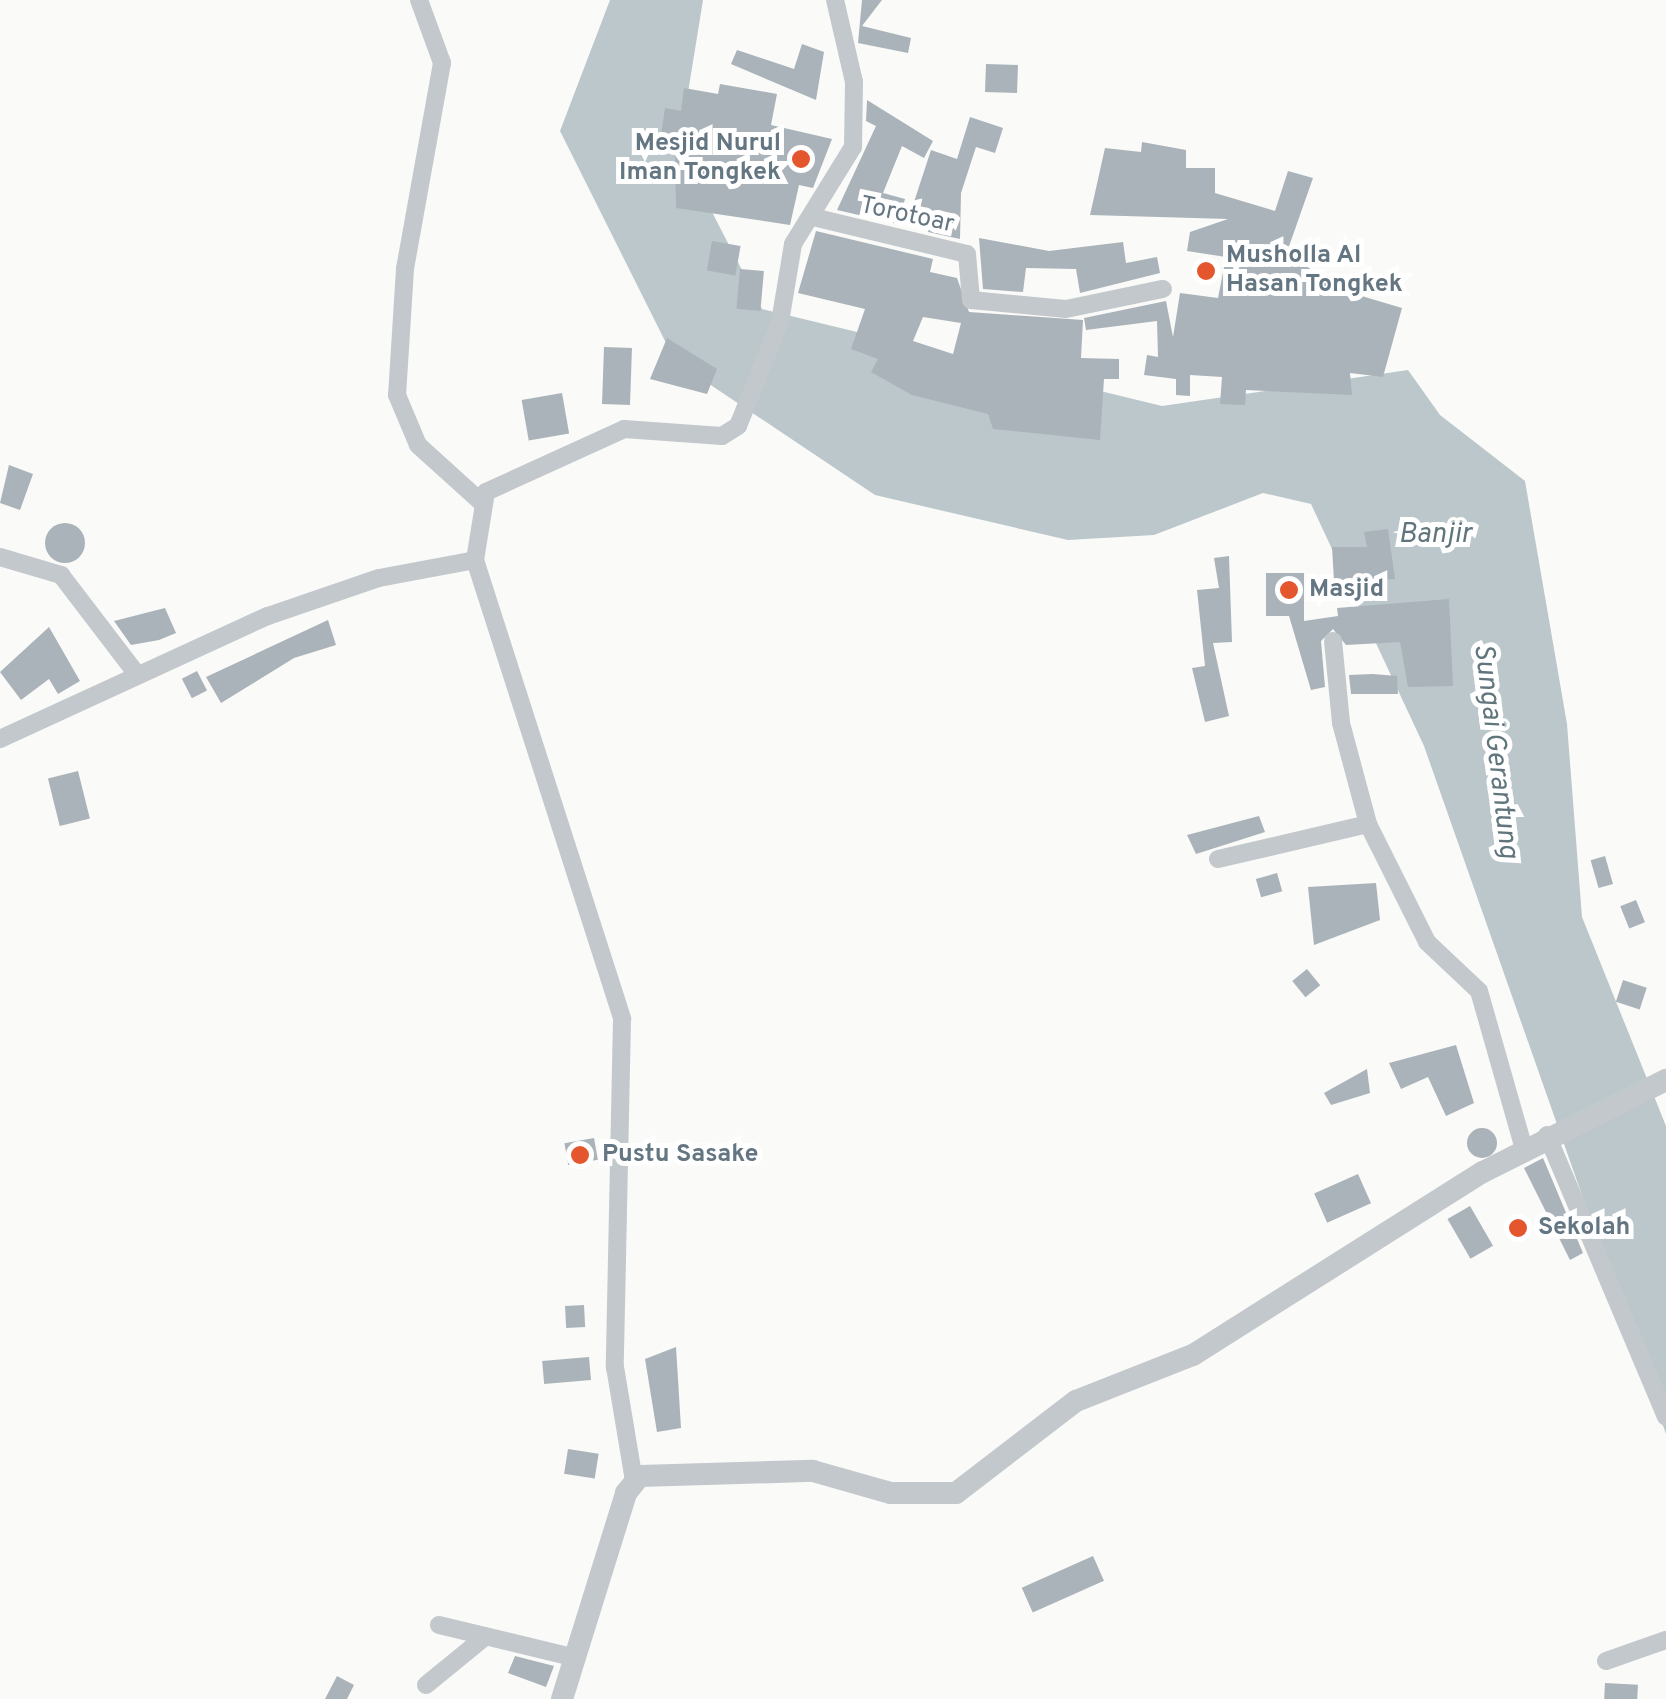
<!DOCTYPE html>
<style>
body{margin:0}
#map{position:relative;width:1666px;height:1699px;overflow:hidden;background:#fafaf8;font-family:Overpass,sans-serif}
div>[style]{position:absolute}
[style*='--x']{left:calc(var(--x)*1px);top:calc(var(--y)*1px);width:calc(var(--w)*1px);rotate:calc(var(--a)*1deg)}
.water>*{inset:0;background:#bbc7cb}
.building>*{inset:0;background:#aab3b9;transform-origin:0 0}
.round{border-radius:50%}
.minor>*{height:18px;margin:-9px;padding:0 9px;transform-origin:9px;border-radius:9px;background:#c3c8cc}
.tertiary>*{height:22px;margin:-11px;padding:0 11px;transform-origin:11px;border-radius:11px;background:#c3c8cc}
.dots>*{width:28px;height:28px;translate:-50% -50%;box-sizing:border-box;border:5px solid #fff;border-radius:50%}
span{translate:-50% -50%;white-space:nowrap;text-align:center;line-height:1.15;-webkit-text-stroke:10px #fff;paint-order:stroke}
.poi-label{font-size:25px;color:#657683;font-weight:700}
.right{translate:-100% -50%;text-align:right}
.left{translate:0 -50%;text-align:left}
.street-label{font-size:25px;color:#657683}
.water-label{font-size:28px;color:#60757c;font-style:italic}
</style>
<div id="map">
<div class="water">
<div style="clip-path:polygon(610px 0,703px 0,679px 148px,762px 309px,1162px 406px,1408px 370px,1440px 415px,1525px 481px,1567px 724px,1582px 917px,1666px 1126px,1666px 1434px,1424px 746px,1311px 504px,1263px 493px,1154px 535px,1068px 540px,875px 495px,675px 361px,560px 131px)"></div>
</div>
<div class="building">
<div style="clip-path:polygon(862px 0,882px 0,862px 26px,911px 38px,908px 53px,858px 43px)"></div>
<div style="clip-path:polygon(802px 44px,824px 52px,816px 100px,731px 64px,737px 50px,794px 69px)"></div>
<div style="left:986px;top:64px;width:32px;height:28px;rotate:2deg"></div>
<div style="clip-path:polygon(720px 84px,777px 94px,771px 125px,832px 139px,813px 188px,799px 185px,790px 225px,676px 208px,675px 145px,660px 142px,665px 108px,681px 111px,684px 88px,718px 94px)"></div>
<div style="clip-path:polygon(867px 100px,933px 141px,924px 158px,902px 146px,883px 193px,905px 199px,898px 224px,837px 210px,876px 126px,866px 121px)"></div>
<div style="clip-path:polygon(970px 117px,1003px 128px,995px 153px,976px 147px,961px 193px,960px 239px,928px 232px,934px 212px,913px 205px,931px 150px,957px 159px)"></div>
<div style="clip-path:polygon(1142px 142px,1186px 150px,1186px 168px,1215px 168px,1215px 193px,1275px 211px,1288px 171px,1313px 178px,1287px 252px,1338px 289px,1402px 308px,1383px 377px,1350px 373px,1352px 395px,1246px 390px,1245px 405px,1220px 404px,1222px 377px,1190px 375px,1190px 396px,1176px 395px,1176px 379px,1144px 375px,1147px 355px,1158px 357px,1157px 321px,1086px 330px,1084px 318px,1166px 301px,1173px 337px,1180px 293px,1218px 298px,1226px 257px,1187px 251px,1190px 232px,1228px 219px,1090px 215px,1105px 148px,1141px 152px)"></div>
<div style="clip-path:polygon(evenodd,816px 231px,933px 259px,930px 272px,957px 278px,969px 312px,1083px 320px,1081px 358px,1119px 359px,1119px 379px,1104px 379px,1100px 440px,993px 429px,988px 414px,912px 395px,871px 372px,878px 359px,851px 349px,865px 309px,798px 293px,816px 231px,923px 317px,961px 323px,953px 354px,913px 341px,923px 317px)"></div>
<div style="clip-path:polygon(979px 238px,1049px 251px,1123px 242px,1126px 263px,1157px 257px,1160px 273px,1080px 293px,1076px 269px,1026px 268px,1023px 292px,983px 289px)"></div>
<div style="left:712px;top:241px;width:29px;height:30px;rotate:10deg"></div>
<div style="left:740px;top:269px;width:24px;height:40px;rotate:5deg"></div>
<div style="clip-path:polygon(667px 338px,717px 369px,707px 394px,650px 379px)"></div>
<div style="left:604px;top:347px;width:28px;height:57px;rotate:2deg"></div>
<div style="left:562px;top:393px;width:41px;height:41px;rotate:80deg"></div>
<div style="clip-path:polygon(9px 465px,33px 474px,20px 510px,0 503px)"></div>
<div class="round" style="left:45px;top:523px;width:40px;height:40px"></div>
<div style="clip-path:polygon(1388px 529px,1395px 579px,1334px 581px,1332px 547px,1367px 547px,1364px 532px)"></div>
<div style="clip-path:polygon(1229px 556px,1232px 642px,1213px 643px,1229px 716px,1205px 722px,1192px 668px,1205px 666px,1197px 590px,1219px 588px,1214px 558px)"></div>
<div style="clip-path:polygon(1266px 573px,1304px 573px,1304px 621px,1338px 616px,1337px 608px,1449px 599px,1453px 686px,1408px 687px,1400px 642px,1346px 645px,1333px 629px,1321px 641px,1325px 687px,1311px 690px,1289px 616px,1266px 616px)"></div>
<div style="clip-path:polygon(165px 608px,176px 633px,159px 640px,131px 645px,114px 621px)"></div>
<div style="clip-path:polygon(328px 620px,336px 645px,294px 658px,221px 703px,206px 677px)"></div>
<div style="clip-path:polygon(49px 627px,80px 681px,58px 694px,49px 679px,21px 700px,0 672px)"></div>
<div style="left:197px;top:671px;width:22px;height:17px;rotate:63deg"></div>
<div style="clip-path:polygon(1373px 674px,1397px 676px,1398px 694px,1351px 694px,1349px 675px)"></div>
<div style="left:78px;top:771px;width:49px;height:31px;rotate:76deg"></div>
<div style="clip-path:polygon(1259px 816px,1265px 832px,1196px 854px,1187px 835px)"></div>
<div style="left:1605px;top:856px;width:29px;height:15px;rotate:74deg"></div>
<div style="left:1277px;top:873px;width:19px;height:22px;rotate:74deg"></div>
<div style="clip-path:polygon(1376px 883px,1380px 920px,1314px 945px,1308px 887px)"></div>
<div style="left:1636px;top:900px;width:24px;height:17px;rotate:68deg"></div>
<div style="left:1307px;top:969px;width:21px;height:19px;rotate:51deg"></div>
<div style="left:1623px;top:980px;width:25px;height:23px;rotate:18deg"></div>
<div style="clip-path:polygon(1456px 1045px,1474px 1103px,1446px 1116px,1428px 1077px,1401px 1089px,1389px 1063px)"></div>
<div style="clip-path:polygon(1367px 1069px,1370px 1093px,1331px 1105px,1324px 1093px)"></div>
<div class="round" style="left:1467px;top:1128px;width:30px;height:30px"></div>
<div style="left:594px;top:1138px;width:22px;height:30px;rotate:80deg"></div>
<div style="clip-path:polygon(1543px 1158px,1583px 1253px,1570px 1260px,1524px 1168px)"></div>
<div style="left:1358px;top:1174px;width:32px;height:48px;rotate:66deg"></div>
<div style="left:1470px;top:1206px;width:46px;height:26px;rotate:60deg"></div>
<div style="left:584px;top:1305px;width:22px;height:19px;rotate:87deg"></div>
<div style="clip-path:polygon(676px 1347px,681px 1428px,657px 1432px,645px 1359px)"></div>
<div style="left:589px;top:1357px;width:23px;height:47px;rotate:85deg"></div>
<div style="left:568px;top:1449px;width:31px;height:25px;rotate:9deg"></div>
<div style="left:1093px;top:1556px;width:27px;height:78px;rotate:66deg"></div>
<div style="clip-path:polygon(515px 1656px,554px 1666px,546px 1687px,508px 1673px)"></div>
<div style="clip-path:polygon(337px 1676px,354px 1685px,347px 1699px,325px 1699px)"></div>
<div style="left:1605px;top:1683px;width:33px;height:16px;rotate:3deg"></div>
</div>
<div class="minor">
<div style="--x:419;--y:0;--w:67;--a:69.9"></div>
<div style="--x:442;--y:63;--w:209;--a:100.2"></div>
<div style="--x:405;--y:269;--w:126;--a:93.6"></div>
<div style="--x:397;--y:395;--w:54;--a:67.2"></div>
<div style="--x:418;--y:445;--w:84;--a:42.1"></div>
<div style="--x:813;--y:217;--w:158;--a:13.5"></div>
<div style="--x:967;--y:254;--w:46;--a:85"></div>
<div style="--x:971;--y:300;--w:95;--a:5.4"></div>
<div style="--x:1066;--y:309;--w:99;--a:-11.7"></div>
<div style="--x:0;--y:557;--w:64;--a:16.4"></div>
<div style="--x:61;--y:575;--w:123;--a:52.6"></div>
<div style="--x:475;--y:560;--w:482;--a:72.2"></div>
<div style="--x:622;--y:1019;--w:348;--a:91.2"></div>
<div style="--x:615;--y:1367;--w:115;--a:80.5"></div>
<div style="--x:1333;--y:641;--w:82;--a:84.4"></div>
<div style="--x:1341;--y:723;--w:105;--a:75"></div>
<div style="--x:1368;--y:824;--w:132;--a:63.4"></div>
<div style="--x:1427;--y:942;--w:71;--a:43.3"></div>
<div style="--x:1479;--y:991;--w:164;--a:74.1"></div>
<div style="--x:0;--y:739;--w:295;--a:-24.7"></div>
<div style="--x:268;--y:616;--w:117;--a:-18.9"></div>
<div style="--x:379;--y:578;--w:98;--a:-10.6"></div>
<div style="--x:475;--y:560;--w:69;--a:-80.8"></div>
<div style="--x:486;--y:492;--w:152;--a:-24.5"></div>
<div style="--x:624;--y:429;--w:98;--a:4.1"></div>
<div style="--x:722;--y:436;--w:19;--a:-32"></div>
<div style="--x:738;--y:426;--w:112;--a:-68"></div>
<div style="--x:780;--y:322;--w:79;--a:-80.5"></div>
<div style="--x:793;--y:244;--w:114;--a:-58.3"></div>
<div style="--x:853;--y:147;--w:65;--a:-89.1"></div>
<div style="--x:854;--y:82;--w:84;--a:-103"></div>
<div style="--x:1218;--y:859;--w:154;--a:-13.1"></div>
<div style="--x:1547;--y:1135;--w:306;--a:67.1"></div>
<div style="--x:439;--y:1625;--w:141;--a:13.5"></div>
<div style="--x:1606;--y:1661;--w:64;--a:-19.3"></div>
<div style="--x:426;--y:1685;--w:77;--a:-39.2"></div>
</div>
<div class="tertiary">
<div style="--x:562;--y:1699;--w:216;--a:-72.7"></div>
<div style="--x:626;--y:1493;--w:22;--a:-51"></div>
<div style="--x:640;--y:1476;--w:173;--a:-1.7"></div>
<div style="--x:813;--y:1471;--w:81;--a:15.8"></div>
<div style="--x:891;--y:1493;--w:65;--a:0"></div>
<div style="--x:956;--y:1493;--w:151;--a:-37.5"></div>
<div style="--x:1076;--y:1401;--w:126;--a:-21.5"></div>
<div style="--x:1193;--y:1355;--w:343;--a:-32.3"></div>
<div style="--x:1483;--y:1172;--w:205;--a:-26.7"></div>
</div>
<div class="dots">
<div style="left:801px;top:159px;background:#e4572e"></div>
<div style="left:1206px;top:271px;background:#e4572e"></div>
<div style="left:1289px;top:590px;background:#e4572e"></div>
<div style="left:580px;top:1155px;background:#e4572e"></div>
<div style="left:1518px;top:1228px;background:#e4572e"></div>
</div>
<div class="poi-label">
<span class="right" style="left:781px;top:159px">Mesjid Nurul<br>Iman Tongkek</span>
<span class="left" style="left:1226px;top:271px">Musholla Al<br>Hasan Tongkek</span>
<span class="left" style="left:1309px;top:590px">Masjid</span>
<span class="left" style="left:602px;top:1155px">Pustu Sasake</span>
<span class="left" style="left:1538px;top:1228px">Sekolah</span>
</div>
<div class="street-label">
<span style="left:907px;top:216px;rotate:12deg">Torotoar</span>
</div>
<div class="water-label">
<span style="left:1435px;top:535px">Banjir</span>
<span style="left:1495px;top:751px;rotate:83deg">Sungai Gerantung</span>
</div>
</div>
